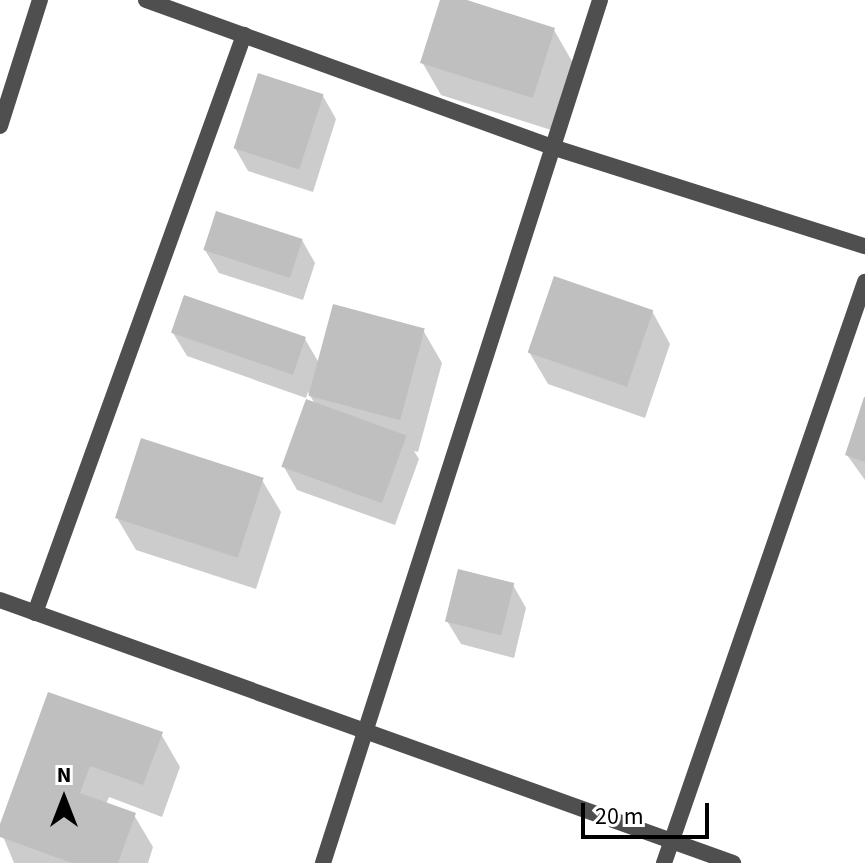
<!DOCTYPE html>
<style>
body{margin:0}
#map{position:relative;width:865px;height:863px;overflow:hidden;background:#fff;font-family:"Source Sans 3",sans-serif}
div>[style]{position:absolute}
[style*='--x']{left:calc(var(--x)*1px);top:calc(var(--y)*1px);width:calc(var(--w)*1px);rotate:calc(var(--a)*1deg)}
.shadow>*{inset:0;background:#0003}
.building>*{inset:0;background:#bfbfbf;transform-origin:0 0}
.minor>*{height:16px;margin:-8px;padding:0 8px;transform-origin:8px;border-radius:8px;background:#4f4f4f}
.tertiary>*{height:16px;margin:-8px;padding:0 8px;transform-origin:8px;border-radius:8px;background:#4f4f4f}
span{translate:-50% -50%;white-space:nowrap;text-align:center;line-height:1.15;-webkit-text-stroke:6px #fff;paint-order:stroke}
.north{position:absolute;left:24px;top:759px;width:80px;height:80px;-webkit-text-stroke:6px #fff;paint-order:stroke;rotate:0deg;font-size:22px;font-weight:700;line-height:32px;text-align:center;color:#000}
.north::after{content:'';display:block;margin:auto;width:28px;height:36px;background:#000;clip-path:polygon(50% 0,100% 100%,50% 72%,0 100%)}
.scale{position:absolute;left:581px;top:803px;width:128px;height:36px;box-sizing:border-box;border:4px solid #000;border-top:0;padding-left:10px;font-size:24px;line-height:28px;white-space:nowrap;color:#000;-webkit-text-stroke:6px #fff;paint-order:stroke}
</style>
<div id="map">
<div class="shadow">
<div style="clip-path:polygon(442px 0,461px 0,554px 30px,573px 63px,551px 130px,441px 95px,422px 62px)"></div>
<div style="clip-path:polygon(323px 96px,336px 119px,313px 192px,248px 171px,235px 148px)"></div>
<div style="clip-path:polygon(302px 240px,315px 263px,303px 300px,219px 273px,205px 250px)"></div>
<div style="clip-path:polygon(652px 311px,670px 344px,645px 418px,548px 384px,529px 352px)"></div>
<div style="clip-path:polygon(423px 330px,442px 363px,418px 452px,414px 451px,419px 459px,395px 525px,297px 490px,284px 467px,315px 404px,308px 392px,306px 398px,187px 356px,173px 333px,305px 339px,319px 363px)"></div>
<div style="clip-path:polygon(865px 401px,865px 480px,847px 455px)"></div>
<div style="clip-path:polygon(262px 480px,281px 512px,256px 589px,136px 550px,117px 518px)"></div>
<div style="clip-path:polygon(513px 585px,526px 608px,514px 658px,461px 644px,447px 621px)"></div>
<div style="clip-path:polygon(49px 694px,161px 734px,180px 767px,162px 817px,109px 797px,106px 804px,134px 815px,153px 847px,148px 863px,14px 863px,0 829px)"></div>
</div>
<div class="building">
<div style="clip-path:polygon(440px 0,467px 0,555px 28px,533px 98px,420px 63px)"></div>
<div style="left:258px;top:73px;width:69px;height:79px;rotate:18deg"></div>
<div style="left:216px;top:211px;width:91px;height:41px;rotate:18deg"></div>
<div style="left:554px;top:276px;width:105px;height:81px;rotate:19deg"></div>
<div style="left:184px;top:295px;width:129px;height:40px;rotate:19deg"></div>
<div style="left:333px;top:304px;width:95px;height:95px;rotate:15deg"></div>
<div style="clip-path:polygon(864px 397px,865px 397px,865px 462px,845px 455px)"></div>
<div style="left:306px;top:399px;width:107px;height:72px;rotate:20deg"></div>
<div style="left:141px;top:438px;width:129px;height:84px;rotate:18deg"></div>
<div style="left:458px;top:569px;width:58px;height:54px;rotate:14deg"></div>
<div style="clip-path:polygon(48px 692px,163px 732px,143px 785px,90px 766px,80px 793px,136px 813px,118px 863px,72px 863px,0 837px,0 824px)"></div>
</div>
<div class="minor">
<div style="--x:146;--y:0;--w:432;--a:19.9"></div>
<div style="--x:552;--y:147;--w:328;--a:17.6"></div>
<div style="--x:0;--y:600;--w:779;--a:19.74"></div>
<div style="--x:35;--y:613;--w:615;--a:-70.12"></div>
<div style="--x:323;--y:863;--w:906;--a:-72.2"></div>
<div style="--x:664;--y:863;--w:615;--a:-70.92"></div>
</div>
<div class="tertiary">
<div style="--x:0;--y:126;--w:132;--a:-72.4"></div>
</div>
<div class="north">N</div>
<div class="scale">20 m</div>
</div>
